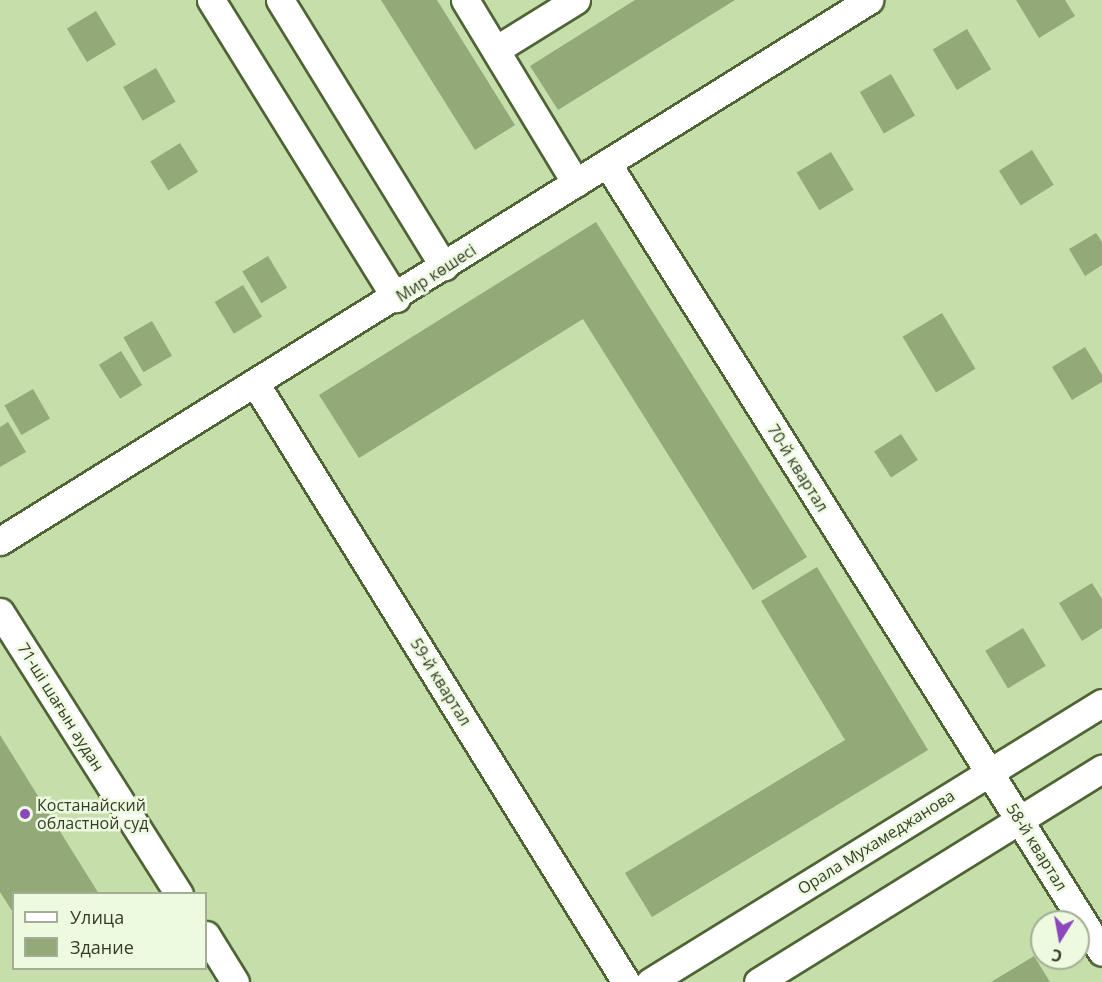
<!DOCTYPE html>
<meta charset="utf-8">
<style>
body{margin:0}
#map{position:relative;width:1102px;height:982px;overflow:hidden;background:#c5deaa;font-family:"Open Sans",sans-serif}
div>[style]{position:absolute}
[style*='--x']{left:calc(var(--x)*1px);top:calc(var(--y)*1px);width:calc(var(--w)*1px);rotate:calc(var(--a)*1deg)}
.building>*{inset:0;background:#93aa78;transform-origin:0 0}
.roads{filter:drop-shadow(2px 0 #4f6435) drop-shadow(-2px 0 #4f6435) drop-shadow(0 2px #4f6435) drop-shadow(0 -2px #4f6435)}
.minor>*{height:27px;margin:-13.5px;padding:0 13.5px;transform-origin:13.5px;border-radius:13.5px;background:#fff}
.dots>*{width:16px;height:16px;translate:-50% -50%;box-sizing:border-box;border:3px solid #edfae0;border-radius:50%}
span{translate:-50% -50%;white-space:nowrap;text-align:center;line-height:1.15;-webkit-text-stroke:5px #edfae0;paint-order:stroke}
.street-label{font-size:16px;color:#333d28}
.poi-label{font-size:16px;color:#333d28}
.left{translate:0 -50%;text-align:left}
.legend{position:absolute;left:12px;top:892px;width:195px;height:78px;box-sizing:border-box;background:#edfae0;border:2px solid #a3ae96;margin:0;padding:8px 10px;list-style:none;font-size:18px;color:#333d28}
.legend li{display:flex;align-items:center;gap:12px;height:30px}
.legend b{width:30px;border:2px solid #a3ae96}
.north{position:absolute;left:1030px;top:910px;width:60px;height:60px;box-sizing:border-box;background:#edfae0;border:2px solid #a3ae96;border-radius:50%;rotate:191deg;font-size:16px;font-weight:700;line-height:24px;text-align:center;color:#333d28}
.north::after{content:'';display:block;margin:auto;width:21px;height:27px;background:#8b47bb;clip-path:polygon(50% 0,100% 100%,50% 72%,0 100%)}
</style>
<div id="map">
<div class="building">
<div style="clip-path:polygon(381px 0,437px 0,515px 125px,475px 150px)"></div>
<div style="clip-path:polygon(635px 0,735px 0,558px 110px,530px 66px)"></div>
<div style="clip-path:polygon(1016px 0,1065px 0,1075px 16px,1039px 38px)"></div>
<div style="left:96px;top:11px;width:39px;height:34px;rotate:59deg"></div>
<div style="left:967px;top:29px;width:47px;height:40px;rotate:59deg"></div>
<div style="left:156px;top:68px;width:39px;height:38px;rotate:60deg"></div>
<div style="left:891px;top:74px;width:48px;height:36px;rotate:60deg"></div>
<div style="left:180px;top:143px;width:34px;height:35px;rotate:58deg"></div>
<div style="left:1032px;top:150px;width:41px;height:39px;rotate:58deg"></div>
<div style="left:831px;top:152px;width:44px;height:40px;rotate:59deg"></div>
<div style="clip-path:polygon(596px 222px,807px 557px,753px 590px,583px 319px,359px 458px,319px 395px)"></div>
<div style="clip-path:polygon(1096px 233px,1102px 242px,1102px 265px,1085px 276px,1069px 249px)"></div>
<div style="left:268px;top:256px;width:37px;height:30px;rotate:59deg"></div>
<div style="left:243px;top:285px;width:37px;height:33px;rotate:59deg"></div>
<div style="left:942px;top:313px;width:65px;height:46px;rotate:59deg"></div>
<div style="left:152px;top:321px;width:40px;height:33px;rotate:60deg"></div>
<div style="clip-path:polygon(1085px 347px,1102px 375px,1102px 382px,1072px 400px,1052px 367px)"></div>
<div style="left:121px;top:351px;width:40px;height:26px;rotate:58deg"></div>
<div style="left:33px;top:389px;width:34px;height:33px;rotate:60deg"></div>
<div style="clip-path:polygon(8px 422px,26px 452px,0 467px,0 427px)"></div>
<div style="left:901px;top:434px;width:31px;height:32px;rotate:57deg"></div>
<div style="clip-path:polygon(817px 567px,928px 750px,652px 917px,625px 873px,845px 740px,761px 601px)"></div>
<div style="clip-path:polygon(1092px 583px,1102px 599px,1102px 628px,1082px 641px,1059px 603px)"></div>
<div style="left:1023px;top:628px;width:44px;height:44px;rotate:59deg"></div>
<div style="clip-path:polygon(0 735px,99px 894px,14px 894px,14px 914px,0 892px)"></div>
<div style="clip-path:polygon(1034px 956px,1050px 982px,991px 982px)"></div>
</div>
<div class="roads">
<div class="minor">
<div style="--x:211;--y:0;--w:351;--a:58.2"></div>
<div style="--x:280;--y:0;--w:313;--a:58.4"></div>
<div style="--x:465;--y:0;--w:214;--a:58.8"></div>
<div style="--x:497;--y:49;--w:93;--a:-31.8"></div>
<div style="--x:607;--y:163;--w:931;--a:57.9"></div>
<div style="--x:255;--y:383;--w:705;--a:58.23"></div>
<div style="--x:0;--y:541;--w:1024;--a:-31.9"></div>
<div style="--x:0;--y:612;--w:334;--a:57.6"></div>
<div style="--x:206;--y:935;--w:55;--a:58.3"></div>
<div style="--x:650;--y:982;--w:531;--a:-31.69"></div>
<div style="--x:758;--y:982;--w:405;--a:-31.8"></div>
</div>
</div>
<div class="dots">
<div style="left:25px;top:814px;background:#8b47bb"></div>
</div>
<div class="street-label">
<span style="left:436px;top:273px;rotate:-33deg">Мир көшесі</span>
<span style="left:798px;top:468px;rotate:58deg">70-й квартал</span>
<span style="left:441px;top:682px;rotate:58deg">59-й квартал</span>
<span style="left:61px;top:707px;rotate:58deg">71-ші шағын аудан</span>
<span style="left:876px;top:842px;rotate:-32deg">Орала Мухамеджанова</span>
<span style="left:1037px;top:847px;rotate:58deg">58-й квартал</span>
</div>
<div class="poi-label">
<span class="left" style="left:37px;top:814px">Костанайский<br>областной суд</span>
</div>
<ul class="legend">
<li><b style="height:8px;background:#fff"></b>Улица</li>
<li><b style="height:16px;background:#93aa78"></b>Здание</li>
</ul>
<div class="north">С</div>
</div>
